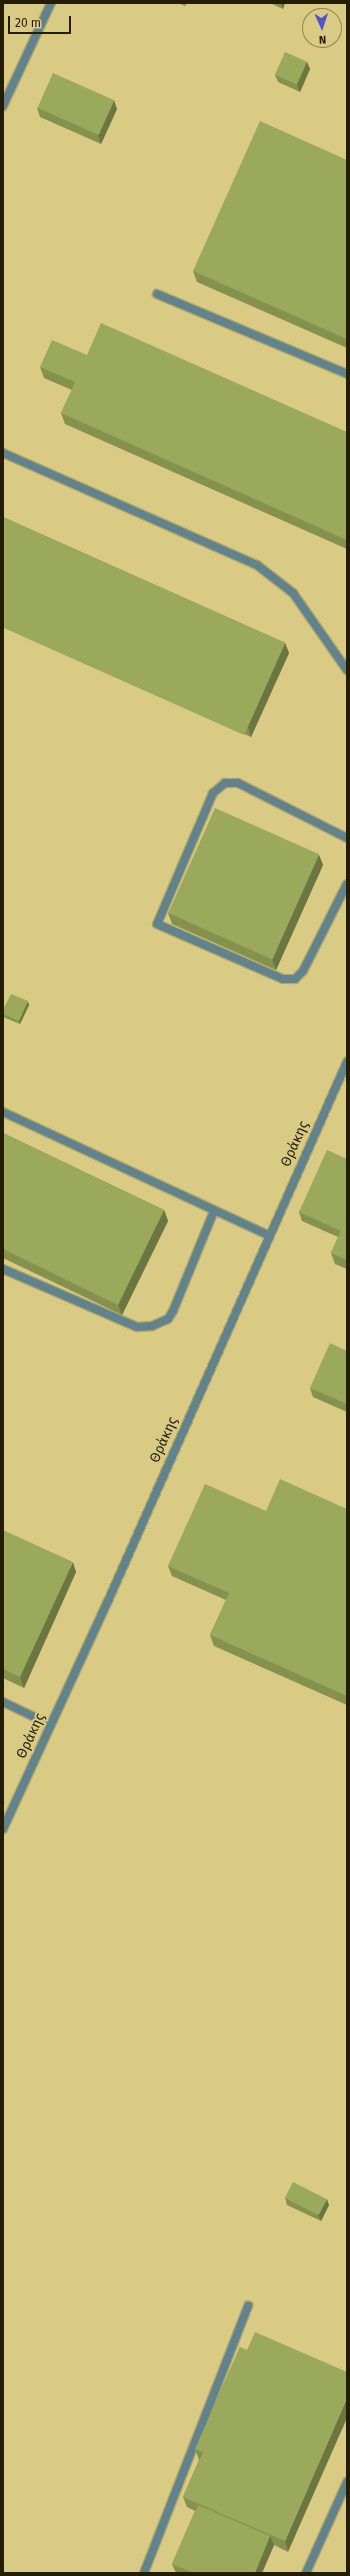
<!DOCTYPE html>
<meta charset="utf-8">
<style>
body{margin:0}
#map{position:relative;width:350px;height:2576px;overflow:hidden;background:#d9ca84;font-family:"Fira Sans",sans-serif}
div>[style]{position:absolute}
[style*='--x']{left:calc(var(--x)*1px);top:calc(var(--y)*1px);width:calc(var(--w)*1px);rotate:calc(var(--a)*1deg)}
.roads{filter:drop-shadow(1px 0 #b5a76a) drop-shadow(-1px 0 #b5a76a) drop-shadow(0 1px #b5a76a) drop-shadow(0 -1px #b5a76a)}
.service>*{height:8px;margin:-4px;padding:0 4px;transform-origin:4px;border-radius:4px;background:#61838d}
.minor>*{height:8px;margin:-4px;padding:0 4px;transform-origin:4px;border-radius:4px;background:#61838d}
.wall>*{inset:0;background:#85914f}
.shaded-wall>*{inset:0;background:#6c7640}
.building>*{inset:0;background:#9ba95c;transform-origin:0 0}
span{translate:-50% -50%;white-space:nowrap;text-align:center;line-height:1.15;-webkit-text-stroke:4px #d9ca84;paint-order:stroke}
.street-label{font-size:14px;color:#231d01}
.frame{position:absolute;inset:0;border:4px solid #231d01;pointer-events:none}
.north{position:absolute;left:302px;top:8px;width:40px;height:40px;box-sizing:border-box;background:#d9ca84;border:1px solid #908550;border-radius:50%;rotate:177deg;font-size:11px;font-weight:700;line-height:16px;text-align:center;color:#231d01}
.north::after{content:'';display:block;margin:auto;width:14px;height:18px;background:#5253ca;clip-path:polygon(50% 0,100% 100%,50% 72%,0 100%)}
.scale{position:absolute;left:8px;top:16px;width:63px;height:18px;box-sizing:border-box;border:2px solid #231d01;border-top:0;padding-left:5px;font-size:12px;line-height:14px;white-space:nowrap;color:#231d01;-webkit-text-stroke:3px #d9ca84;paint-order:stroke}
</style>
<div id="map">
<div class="roads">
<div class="service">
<div style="--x:157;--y:294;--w:206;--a:22.8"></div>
<div style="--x:3;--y:453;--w:278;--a:23.8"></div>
<div style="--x:257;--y:565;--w:46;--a:37.9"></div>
<div style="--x:293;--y:593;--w:94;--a:55"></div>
<div style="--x:347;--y:838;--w:122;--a:-153.2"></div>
<div style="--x:238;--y:783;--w:13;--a:180"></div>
<div style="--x:225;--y:783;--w:16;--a:140"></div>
<div style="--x:213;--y:793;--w:142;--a:113.1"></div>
<div style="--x:157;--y:924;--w:137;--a:23.6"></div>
<div style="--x:283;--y:979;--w:12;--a:0"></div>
<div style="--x:295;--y:979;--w:11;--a:-45"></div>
<div style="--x:303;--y:971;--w:97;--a:-63.2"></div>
<div style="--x:3;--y:1112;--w:292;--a:24.9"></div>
<div style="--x:3;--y:1269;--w:146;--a:23.4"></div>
<div style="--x:137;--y:1327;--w:15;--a:-4"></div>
<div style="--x:152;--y:1326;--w:17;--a:-24"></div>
<div style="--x:168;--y:1319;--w:9;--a:-58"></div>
<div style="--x:173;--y:1311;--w:108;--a:-67.7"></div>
<div style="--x:3;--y:1702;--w:53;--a:25.6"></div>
<div style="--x:144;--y:2573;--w:287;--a:-68.7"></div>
<div style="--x:306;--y:2573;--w:100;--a:-65.7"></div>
</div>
<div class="minor">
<div style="--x:3;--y:106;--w:114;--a:-65"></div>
<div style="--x:3;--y:1829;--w:251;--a:-65.3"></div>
<div style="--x:108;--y:1601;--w:590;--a:-66.09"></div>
</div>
</div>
<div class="wall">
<div style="clip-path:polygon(178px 3px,187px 3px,185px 6px)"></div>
<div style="clip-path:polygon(270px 3px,285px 3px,283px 9px)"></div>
<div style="clip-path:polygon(307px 62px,310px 69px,300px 92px,278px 82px,275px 75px)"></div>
<div style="clip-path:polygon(37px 108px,117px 109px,101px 144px,40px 117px)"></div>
<div style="clip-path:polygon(347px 160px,347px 348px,197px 282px,193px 271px)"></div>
<div style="clip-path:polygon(87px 355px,347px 432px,347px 549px,65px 424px,61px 413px,72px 390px,44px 378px,40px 367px)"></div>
<div style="clip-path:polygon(3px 517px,285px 643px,289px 653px,251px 737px,3px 627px)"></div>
<div style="clip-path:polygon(319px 855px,323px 865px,276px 970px,172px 924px,168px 913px)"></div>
<div style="clip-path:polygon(29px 1005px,20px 1024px,3px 1017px,3px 1010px)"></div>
<div style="clip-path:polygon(3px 1133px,164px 1210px,168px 1221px,122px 1315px,3px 1258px)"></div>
<div style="clip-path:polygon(347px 1159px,347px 1269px,335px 1264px,331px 1253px,338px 1237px,302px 1221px,299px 1212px)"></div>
<div style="clip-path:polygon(347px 1351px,347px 1412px,313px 1397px,310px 1388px)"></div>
<div style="clip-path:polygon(347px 1509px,347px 1705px,214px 1646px,210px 1635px,226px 1600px,172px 1576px,168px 1566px,266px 1511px)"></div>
<div style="clip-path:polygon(3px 1530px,76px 1572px,24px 1688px,3px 1678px)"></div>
<div style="clip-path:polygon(285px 2198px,329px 2205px,321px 2221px,287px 2205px)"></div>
<div style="clip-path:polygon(240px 2347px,288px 2552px,274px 2545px,262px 2573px,176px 2573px,172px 2564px,195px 2511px,187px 2507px,183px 2497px,199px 2460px,195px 2449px)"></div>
</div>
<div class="shaded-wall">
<div style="clip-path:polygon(281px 3px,285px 3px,283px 9px)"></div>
<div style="clip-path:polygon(307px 62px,310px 69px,300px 92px,297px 85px)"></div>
<div style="clip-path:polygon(114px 100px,117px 109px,101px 144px,98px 135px)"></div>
<div style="clip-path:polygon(285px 643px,289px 653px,251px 737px,248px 727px)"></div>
<div style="clip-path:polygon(319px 855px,323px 865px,276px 970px,272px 959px)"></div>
<div style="clip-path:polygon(28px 1001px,29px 1005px,20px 1024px,19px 1021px)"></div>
<div style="clip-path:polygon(164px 1210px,168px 1221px,122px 1315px,118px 1305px)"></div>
<div style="clip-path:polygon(73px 1562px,76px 1572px,24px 1688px,20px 1677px)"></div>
<div style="clip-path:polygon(327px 2199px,329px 2205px,321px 2221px,318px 2215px)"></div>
<div style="clip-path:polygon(347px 2398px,347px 2418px,288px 2552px,285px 2541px)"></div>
<div style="clip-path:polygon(270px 2536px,274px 2545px,262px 2573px,255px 2573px)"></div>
</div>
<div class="building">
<div style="left:285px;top:52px;width:24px;height:25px;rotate:24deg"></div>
<div style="left:53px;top:73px;width:67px;height:38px;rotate:24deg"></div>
<div style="clip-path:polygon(260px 121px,347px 160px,347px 339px,193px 271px)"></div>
<div style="clip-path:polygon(101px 323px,347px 432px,347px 540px,61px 413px,75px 382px,40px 367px,52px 340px,87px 355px)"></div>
<div style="left:3px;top:517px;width:309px;height:101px;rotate:24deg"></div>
<div style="left:215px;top:808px;width:114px;height:115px;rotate:24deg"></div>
<div style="clip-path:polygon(11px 994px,28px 1001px,19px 1021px,3px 1014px,3px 1010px)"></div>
<div style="clip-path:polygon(3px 1133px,164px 1210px,118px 1305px,3px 1249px)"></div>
<div style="clip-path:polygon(327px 1150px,347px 1159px,347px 1217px,341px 1231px,299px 1212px)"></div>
<div style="clip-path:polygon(347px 1217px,347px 1260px,331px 1253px)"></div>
<div style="clip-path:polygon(330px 1343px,347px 1351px,347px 1404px,310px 1388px)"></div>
<div style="clip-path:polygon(280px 1479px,347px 1509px,347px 1696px,210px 1635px,229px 1593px,168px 1566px,205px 1484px,266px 1511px)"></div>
<div style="clip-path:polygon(3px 1530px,73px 1562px,20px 1677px,3px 1669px)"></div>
<div style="left:293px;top:2182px;width:38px;height:18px;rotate:27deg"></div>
<div style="clip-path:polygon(255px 2332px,347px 2372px,347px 2398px,285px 2541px,183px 2497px,203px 2452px,195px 2449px,240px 2347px,247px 2350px)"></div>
<div style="clip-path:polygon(198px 2505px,270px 2536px,255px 2573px,194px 2573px,172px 2564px)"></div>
</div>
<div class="street-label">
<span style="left:295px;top:1144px;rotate:-66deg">Θράκης</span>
<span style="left:164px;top:1440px;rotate:-66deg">Θράκης</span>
<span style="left:31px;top:1736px;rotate:-65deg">Θράκης</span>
</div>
<div class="frame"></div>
<div class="north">N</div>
<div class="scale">20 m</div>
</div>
